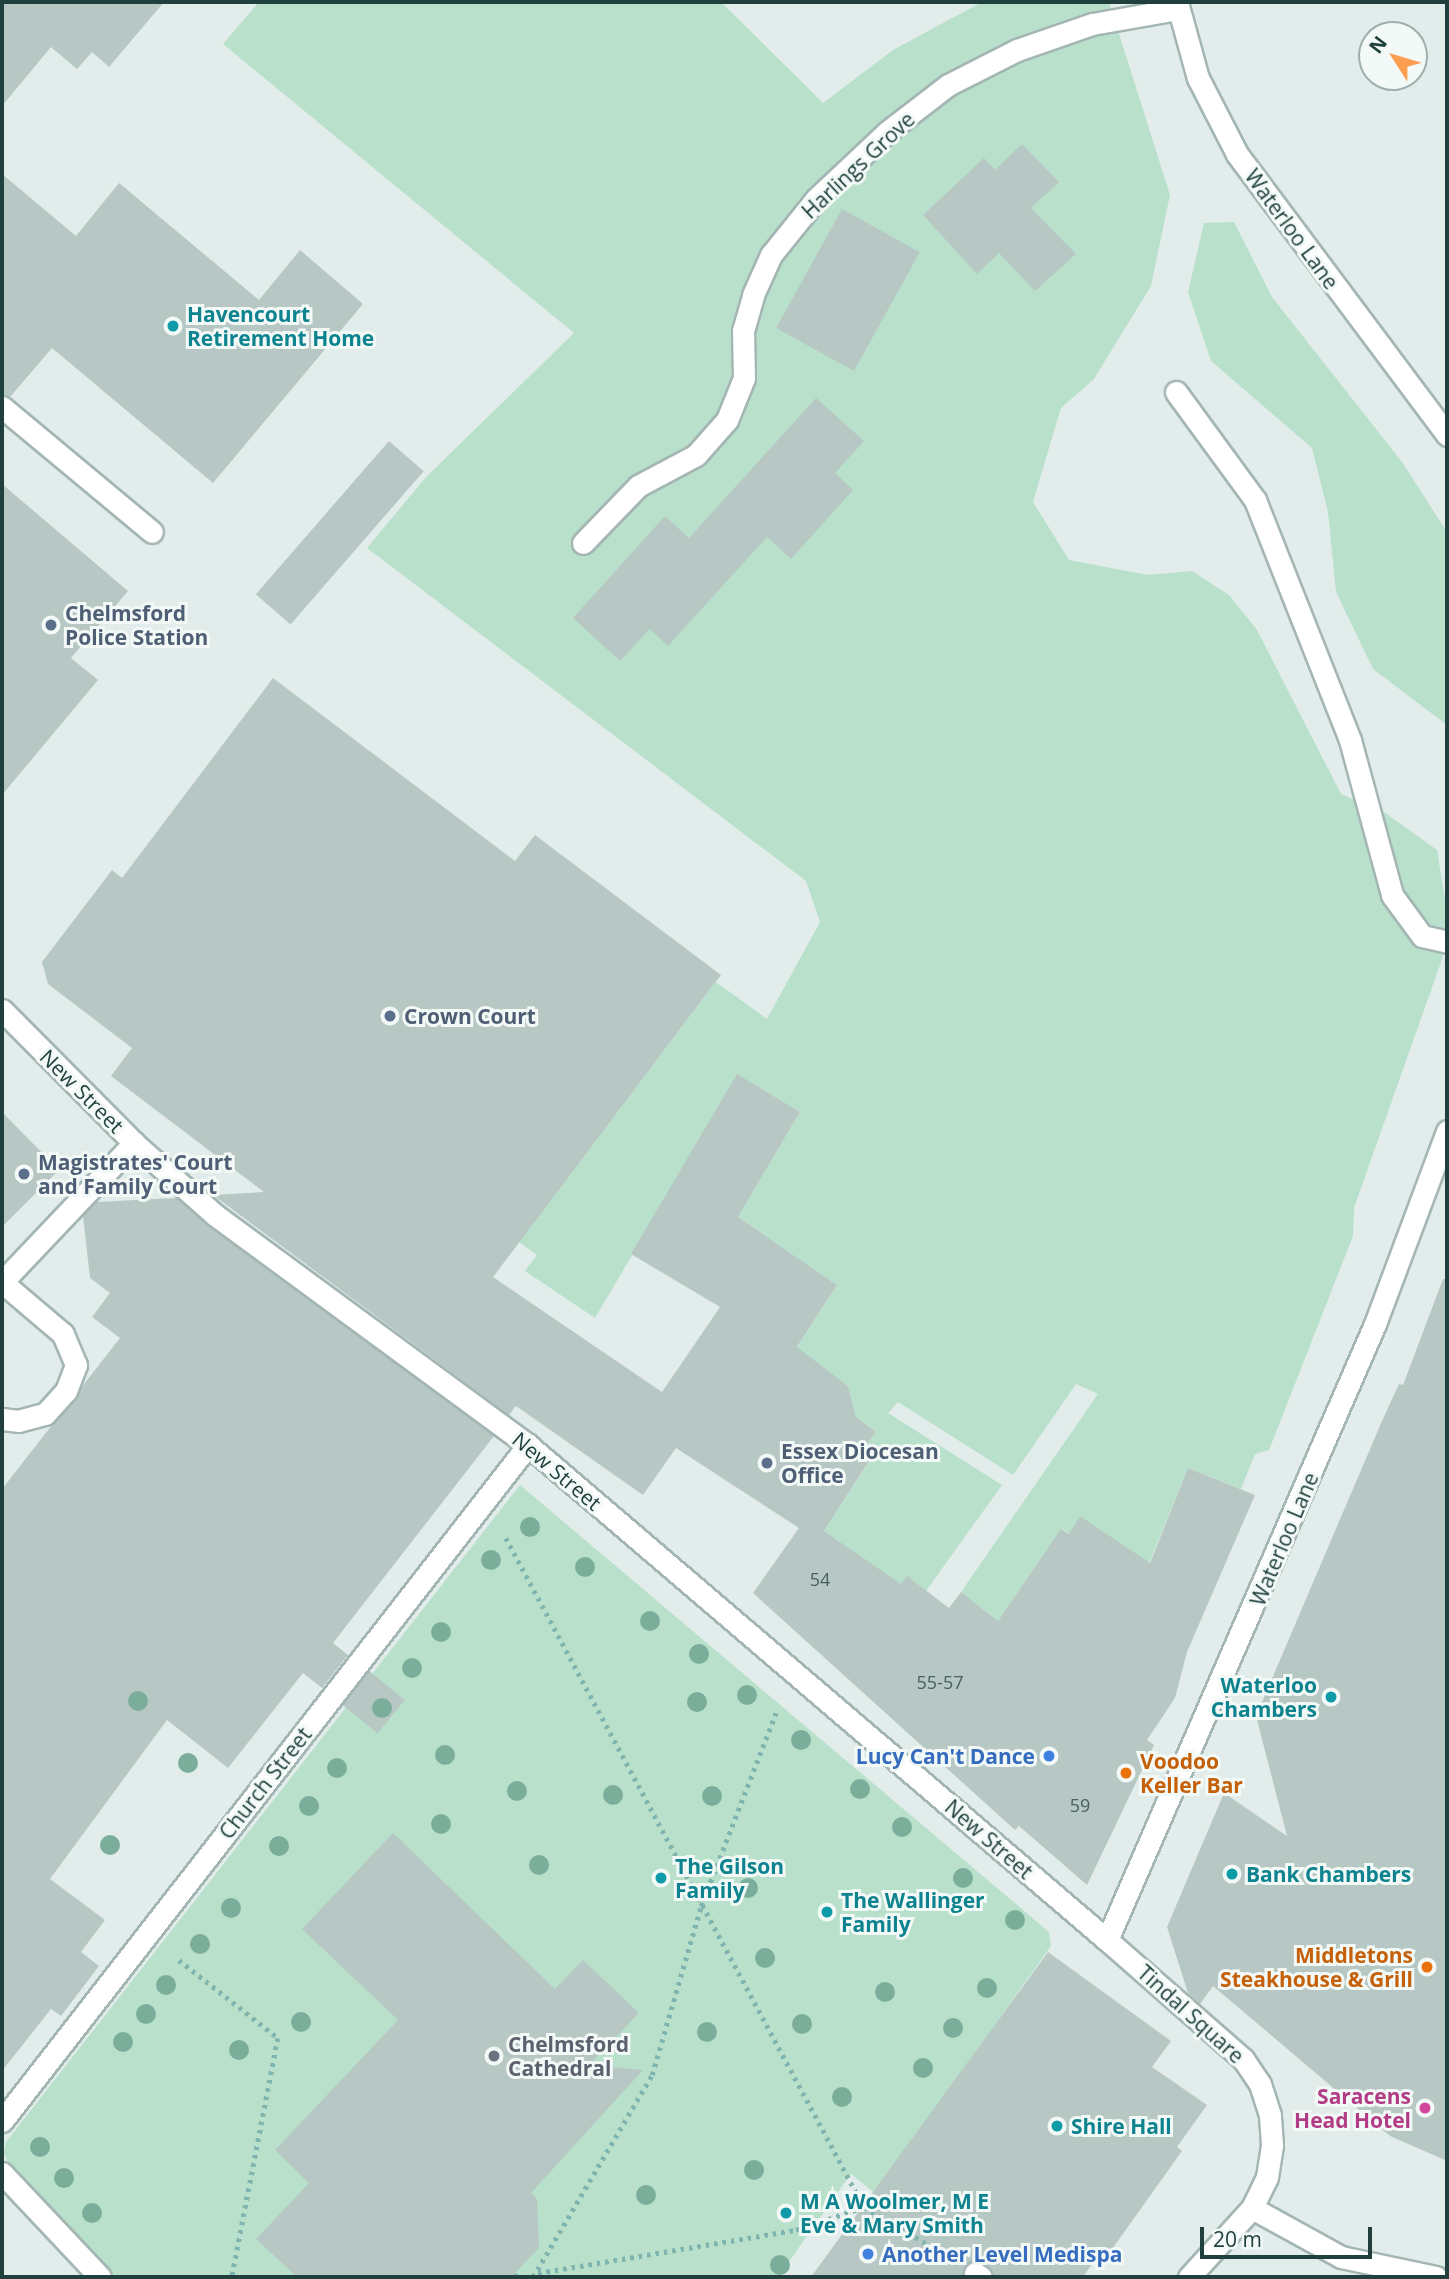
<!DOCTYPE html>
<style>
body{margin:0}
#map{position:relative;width:1449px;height:2279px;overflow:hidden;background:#e2edeb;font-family:"Open Sans",sans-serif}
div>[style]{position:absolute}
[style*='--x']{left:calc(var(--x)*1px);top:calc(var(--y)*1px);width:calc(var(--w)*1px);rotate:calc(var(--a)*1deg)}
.green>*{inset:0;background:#b9e0cb}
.building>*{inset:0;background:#b7c8c4;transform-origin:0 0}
.path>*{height:4.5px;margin-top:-2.25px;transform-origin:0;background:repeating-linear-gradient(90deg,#80b4ae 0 3.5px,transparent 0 8.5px)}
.roads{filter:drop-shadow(2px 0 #a4b6b4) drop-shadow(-2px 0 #a4b6b4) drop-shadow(0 2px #a4b6b4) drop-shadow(0 -2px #a4b6b4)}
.lane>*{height:21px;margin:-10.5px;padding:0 10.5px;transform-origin:10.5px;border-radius:10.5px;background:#fff}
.street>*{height:21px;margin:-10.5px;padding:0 10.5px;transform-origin:10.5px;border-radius:10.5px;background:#fff}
.secondary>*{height:21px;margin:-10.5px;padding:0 10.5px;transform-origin:10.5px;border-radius:10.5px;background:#fff}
.trees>*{width:20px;height:20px;margin:-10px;border-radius:50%;background:#7bae9a}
.dots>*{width:19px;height:19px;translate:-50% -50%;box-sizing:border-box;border:4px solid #f3f9f7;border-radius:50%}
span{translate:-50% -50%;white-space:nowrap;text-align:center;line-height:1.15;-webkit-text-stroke:6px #f3f9f7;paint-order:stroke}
.number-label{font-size:18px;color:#466260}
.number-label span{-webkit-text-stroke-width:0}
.street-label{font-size:21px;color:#20403e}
.culture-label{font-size:21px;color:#0d838f;font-weight:700}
.left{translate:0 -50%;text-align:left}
.right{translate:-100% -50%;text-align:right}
.service-label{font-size:21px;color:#4e5e75;font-weight:700}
.shop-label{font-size:21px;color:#366cbe;font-weight:700}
.food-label{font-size:21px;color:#c56008;font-weight:700}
.worship-label{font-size:21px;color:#5b616d;font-weight:700}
.hotel-label{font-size:21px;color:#b23c85;font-weight:700}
.frame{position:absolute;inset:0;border:4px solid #20403e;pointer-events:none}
.north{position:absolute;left:1358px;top:21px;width:70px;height:70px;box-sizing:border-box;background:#f3f9f7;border:2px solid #9fafad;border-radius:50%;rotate:307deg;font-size:19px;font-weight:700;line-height:28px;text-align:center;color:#20403e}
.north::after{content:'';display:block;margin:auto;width:24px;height:32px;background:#fd9d50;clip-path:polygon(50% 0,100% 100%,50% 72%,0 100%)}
.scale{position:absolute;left:1200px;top:2227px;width:172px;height:32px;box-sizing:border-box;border:4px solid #20403e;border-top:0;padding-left:9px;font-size:21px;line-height:24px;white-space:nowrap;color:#20403e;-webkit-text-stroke:5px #f3f9f7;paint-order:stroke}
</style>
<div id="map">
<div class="green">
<div style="clip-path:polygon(259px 2px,721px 2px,823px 103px,893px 50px,982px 2px,1109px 2px,1170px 195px,1151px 286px,1094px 379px,1061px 408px,1033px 502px,1069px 560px,1148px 575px,1192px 571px,1229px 595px,1257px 630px,1341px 794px,1384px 812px,1437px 850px,1447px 912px,1447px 945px,1354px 1208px,1353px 1236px,1269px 1450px,1255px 1454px,1241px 1489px,1188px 1468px,1143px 1578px,1062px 1529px,998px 1621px,961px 1592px,1098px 1394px,1076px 1384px,1013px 1475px,898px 1402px,888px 1413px,1002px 1485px,926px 1591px,894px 1594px,863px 1558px,824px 1531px,875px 1453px,866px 1445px,876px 1432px,856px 1417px,848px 1386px,820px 1365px,782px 1371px,837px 1285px,738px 1217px,800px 1112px,738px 1075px,595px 1318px,525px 1271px,537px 1255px,519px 1242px,716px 982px,767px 1019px,820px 922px,806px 881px,367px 548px,427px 476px,574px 333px,223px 44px)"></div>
<div style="clip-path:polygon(1234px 222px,1272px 297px,1402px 462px,1447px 532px,1447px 725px,1373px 669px,1336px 592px,1328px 512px,1312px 448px,1211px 361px,1188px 292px,1204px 223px)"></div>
<div style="clip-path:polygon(520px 1485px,1049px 1932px,1051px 1946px,875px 2193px,851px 2174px,778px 2277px,112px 2277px,9px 2164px,4px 2153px,6px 2142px)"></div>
</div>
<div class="building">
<div style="clip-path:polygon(2px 2px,164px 2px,109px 67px,92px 52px,77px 69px,51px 47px,2px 106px)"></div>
<div style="clip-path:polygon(1022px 144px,1059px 182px,1031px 208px,1076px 254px,1035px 291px,999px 253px,977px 274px,923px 215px,984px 158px,995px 170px)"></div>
<div style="clip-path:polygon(2px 174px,76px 236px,119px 183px,259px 300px,300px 250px,363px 304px,213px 483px,52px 348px,10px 397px,2px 394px)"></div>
<div style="left:842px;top:209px;width:89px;height:136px;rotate:29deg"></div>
<div style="clip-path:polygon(816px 398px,864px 441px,835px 473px,853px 490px,791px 559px,767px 537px,668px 646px,650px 629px,620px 661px,573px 618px,665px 516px,689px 538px)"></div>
<div style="left:389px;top:441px;width:46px;height:203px;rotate:41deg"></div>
<div style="clip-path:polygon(2px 484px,128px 591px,71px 658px,98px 680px,2px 795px)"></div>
<div style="clip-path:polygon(273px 678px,515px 861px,535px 835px,721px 975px,493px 1277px,662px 1392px,720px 1307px,631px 1254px,737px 1074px,800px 1112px,738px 1217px,837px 1285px,797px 1347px,848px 1386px,856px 1417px,876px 1432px,866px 1445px,875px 1452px,824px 1531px,901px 1584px,907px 1576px,949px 1608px,961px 1592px,998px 1621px,1061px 1529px,1069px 1534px,1080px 1516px,1150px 1563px,1188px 1468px,1255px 1495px,1187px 1652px,1175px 1698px,1147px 1740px,1154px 1745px,1087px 1885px,1019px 1826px,1015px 1830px,753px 1593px,799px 1528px,676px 1448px,643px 1495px,516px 1406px,509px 1415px,213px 1195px,264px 1192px,111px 1076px,132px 1048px,48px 984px,42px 962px,112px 870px,122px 878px)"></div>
<div style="clip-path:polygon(2px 1112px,59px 1170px,2px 1227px)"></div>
<div style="clip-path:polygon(176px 1198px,494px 1436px,333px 1643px,348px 1655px,322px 1688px,303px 1673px,228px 1768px,167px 1720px,50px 1879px,105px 1920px,81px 1952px,99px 1966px,61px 2016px,51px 2009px,2px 2071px,2px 1489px,120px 1338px,92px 1317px,110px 1293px,90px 1278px,83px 1216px,96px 1202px)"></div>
<div style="clip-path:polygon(1443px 1279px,1447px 1279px,1447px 2161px,1390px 2136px,1213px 1986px,1200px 2004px,1188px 1993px,1167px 1927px,1224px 1793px,1287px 1836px,1256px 1716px,1382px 1421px,1399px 1384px,1403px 1385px)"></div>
<div style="left:369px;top:1671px;width:46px;height:43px;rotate:39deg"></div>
<div style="clip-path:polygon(393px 1833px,555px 1989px,583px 1960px,639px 2013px,589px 2065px,643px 2070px,531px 2193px,537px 2199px,539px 2248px,511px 2277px,297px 2277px,256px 2239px,309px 2183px,275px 2150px,398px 2020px,302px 1929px)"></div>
<div style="clip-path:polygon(1048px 1952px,1171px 2041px,1152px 2067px,1207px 2105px,1177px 2147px,1182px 2151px,1110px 2252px,1104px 2247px,1083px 2277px,994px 2277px,989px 2267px,975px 2260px,965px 2265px,963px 2277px,811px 2277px)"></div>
</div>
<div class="path">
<div style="--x:506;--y:1538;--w:759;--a:61.85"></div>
<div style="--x:864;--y:2207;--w:91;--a:30.5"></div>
<div style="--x:179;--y:1960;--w:126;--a:38.2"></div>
<div style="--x:278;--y:2038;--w:243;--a:100.9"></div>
<div style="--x:538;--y:2273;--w:262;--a:-9.5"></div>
<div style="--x:796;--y:2230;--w:72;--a:-18.7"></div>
<div style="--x:514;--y:2274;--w:4;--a:45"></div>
<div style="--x:533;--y:2277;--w:234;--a:-59.5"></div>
<div style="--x:652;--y:2075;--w:176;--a:-73.8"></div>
<div style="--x:701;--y:1906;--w:207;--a:-68.8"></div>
</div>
<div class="roads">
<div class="lane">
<div style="--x:1176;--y:392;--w:134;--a:53.8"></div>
<div style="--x:1255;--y:500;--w:258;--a:68.4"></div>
<div style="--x:1350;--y:740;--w:161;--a:74.8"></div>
<div style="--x:1392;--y:895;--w:51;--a:53.8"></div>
<div style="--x:1422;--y:936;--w:26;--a:13"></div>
<div style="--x:2;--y:407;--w:195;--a:39.8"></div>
<div style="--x:2;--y:1419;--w:16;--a:7"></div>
<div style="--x:18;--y:1421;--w:28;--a:-15"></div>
<div style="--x:45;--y:1414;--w:31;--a:-48"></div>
<div style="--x:66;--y:1391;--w:28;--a:-69"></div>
<div style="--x:76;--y:1365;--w:34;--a:-113"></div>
<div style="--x:63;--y:1334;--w:80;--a:-139.6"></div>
<div style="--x:2;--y:2121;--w:857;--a:-52.11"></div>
<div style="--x:2;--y:2173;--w:143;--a:46.7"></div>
</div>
<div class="street">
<div style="--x:1177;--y:2;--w:79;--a:74.6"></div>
<div style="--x:1198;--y:78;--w:85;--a:62.8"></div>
<div style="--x:1237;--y:154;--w:351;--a:53.2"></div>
<div style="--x:583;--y:543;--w:79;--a:-46"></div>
<div style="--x:638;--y:486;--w:66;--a:-28.1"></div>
<div style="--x:696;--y:455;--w:47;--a:-48.5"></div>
<div style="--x:727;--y:420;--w:45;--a:-68"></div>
<div style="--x:744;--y:378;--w:47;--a:-91.2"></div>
<div style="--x:743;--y:331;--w:37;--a:-74"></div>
<div style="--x:753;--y:295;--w:44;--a:-65.8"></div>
<div style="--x:771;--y:255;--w:72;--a:-51.2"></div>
<div style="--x:816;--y:199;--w:98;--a:-43.3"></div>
<div style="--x:887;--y:132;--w:77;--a:-37.6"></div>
<div style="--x:948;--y:85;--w:77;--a:-26.9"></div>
<div style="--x:1017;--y:50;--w:79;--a:-19.1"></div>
<div style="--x:1092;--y:24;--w:86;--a:-10"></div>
<div style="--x:2;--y:1282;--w:192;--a:-46.5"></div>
<div style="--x:1252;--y:2208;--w:102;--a:28.8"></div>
<div style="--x:1341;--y:2257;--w:97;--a:11.9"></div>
<div style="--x:975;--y:2273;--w:7;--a:34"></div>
<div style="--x:1189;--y:2277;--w:93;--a:-47.6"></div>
<div style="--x:1252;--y:2208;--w:34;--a:-64"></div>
<div style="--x:1267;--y:2177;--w:32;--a:-81"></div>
<div style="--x:1272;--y:2145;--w:30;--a:-94"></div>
<div style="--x:1270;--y:2115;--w:33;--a:-108"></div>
<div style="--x:1260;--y:2084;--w:30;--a:-124"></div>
<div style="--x:1243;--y:2059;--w:181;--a:-138.8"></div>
<div style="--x:1107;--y:1940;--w:672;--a:-66.49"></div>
<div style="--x:1375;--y:1324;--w:206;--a:-69.5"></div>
</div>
<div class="secondary">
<div style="--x:2;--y:1010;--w:187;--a:45.2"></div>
<div style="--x:134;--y:1143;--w:108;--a:41.6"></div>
<div style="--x:215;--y:1215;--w:388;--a:36.3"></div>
<div style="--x:528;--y:1445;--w:762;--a:40.53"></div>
</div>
</div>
<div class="trees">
<div style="left:530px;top:1527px"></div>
<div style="left:491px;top:1560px"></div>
<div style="left:585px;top:1567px"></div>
<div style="left:650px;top:1621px"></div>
<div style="left:441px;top:1632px"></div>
<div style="left:699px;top:1654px"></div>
<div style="left:412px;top:1668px"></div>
<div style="left:747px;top:1695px"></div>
<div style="left:138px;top:1701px"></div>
<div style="left:697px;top:1702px"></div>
<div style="left:382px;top:1708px"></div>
<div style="left:801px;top:1740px"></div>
<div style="left:445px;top:1755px"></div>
<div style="left:188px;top:1763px"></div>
<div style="left:337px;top:1768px"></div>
<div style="left:860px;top:1789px"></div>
<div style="left:517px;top:1791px"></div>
<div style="left:613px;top:1795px"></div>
<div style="left:712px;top:1796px"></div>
<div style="left:309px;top:1806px"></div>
<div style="left:441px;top:1824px"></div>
<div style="left:902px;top:1827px"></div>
<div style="left:110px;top:1845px"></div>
<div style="left:279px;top:1846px"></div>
<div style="left:539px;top:1865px"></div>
<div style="left:963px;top:1878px"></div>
<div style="left:748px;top:1888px"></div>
<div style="left:231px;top:1908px"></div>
<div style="left:1015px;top:1920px"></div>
<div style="left:200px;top:1944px"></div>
<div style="left:765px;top:1958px"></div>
<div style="left:166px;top:1985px"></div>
<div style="left:987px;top:1988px"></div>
<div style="left:885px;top:1992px"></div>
<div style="left:146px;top:2014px"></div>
<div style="left:301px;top:2022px"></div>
<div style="left:802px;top:2024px"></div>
<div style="left:953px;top:2028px"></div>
<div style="left:707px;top:2032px"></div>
<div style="left:123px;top:2042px"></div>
<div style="left:239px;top:2050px"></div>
<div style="left:923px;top:2068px"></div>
<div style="left:842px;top:2097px"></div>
<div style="left:40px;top:2147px"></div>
<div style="left:754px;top:2170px"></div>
<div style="left:64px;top:2178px"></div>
<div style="left:646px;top:2195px"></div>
<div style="left:92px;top:2213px"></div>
<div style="left:780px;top:2265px"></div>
</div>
<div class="dots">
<div style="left:173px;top:326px;background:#0f9aa8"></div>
<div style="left:51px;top:625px;background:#5c6f8a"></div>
<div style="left:390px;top:1016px;background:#5c6f8a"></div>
<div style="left:24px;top:1174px;background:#5c6f8a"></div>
<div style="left:767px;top:1463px;background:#5c6f8a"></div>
<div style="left:1331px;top:1697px;background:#0f9aa8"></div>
<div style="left:1049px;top:1756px;background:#3f7fe0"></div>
<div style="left:1126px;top:1773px;background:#e8710a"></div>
<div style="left:1232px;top:1874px;background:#0f9aa8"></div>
<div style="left:661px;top:1878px;background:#0f9aa8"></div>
<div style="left:827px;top:1912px;background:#0f9aa8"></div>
<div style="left:1427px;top:1967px;background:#e8710a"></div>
<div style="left:494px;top:2056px;background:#6b7280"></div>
<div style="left:1425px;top:2108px;background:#d1479c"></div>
<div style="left:1057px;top:2126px;background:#0f9aa8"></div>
<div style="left:786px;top:2213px;background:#0f9aa8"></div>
<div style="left:868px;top:2254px;background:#3f7fe0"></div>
</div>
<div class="number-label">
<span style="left:820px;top:1579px">54</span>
<span style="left:940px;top:1682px">55-57</span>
<span style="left:1080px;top:1805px">59</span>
</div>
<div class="street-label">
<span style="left:858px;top:165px;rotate:-43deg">Harlings Grove</span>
<span style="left:1292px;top:229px;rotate:54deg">Waterloo Lane</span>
<span style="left:82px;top:1091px;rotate:45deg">New Street</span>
<span style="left:557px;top:1471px;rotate:40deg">New Street</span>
<span style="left:1284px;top:1539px;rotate:-67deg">Waterloo Lane</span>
<span style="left:265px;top:1783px;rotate:-52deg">Church Street</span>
<span style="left:989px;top:1839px;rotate:41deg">New Street</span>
<span style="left:1191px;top:2014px;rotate:42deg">Tindal Square</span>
</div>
<div class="culture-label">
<span class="left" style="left:187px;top:326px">Havencourt<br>Retirement Home</span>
<span class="right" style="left:1317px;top:1697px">Waterloo<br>Chambers</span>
<span class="left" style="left:675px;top:1878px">The Gilson<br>Family</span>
<span class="left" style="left:1246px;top:1874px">Bank Chambers</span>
<span class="left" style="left:841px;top:1912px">The Wallinger<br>Family</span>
<span class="left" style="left:1071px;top:2126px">Shire Hall</span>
<span class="left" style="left:800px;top:2213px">M A Woolmer, M E<br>Eve &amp; Mary Smith</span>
</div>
<div class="service-label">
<span class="left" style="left:65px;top:625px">Chelmsford<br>Police Station</span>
<span class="left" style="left:404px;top:1016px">Crown Court</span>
<span class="left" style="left:38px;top:1174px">Magistrates' Court<br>and Family Court</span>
<span class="left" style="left:781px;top:1463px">Essex Diocesan<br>Office</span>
</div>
<div class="shop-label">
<span class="right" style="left:1035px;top:1756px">Lucy Can't Dance</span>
<span class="left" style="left:882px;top:2254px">Another Level Medispa</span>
</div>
<div class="food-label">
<span class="left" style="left:1140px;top:1773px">Voodoo<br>Keller Bar</span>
<span class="right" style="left:1413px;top:1967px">Middletons<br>Steakhouse &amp; Grill</span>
</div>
<div class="worship-label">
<span class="left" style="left:508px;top:2056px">Chelmsford<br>Cathedral</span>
</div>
<div class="hotel-label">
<span class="right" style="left:1411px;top:2108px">Saracens<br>Head Hotel</span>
</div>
<div class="frame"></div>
<div class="north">N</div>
<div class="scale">20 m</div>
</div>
